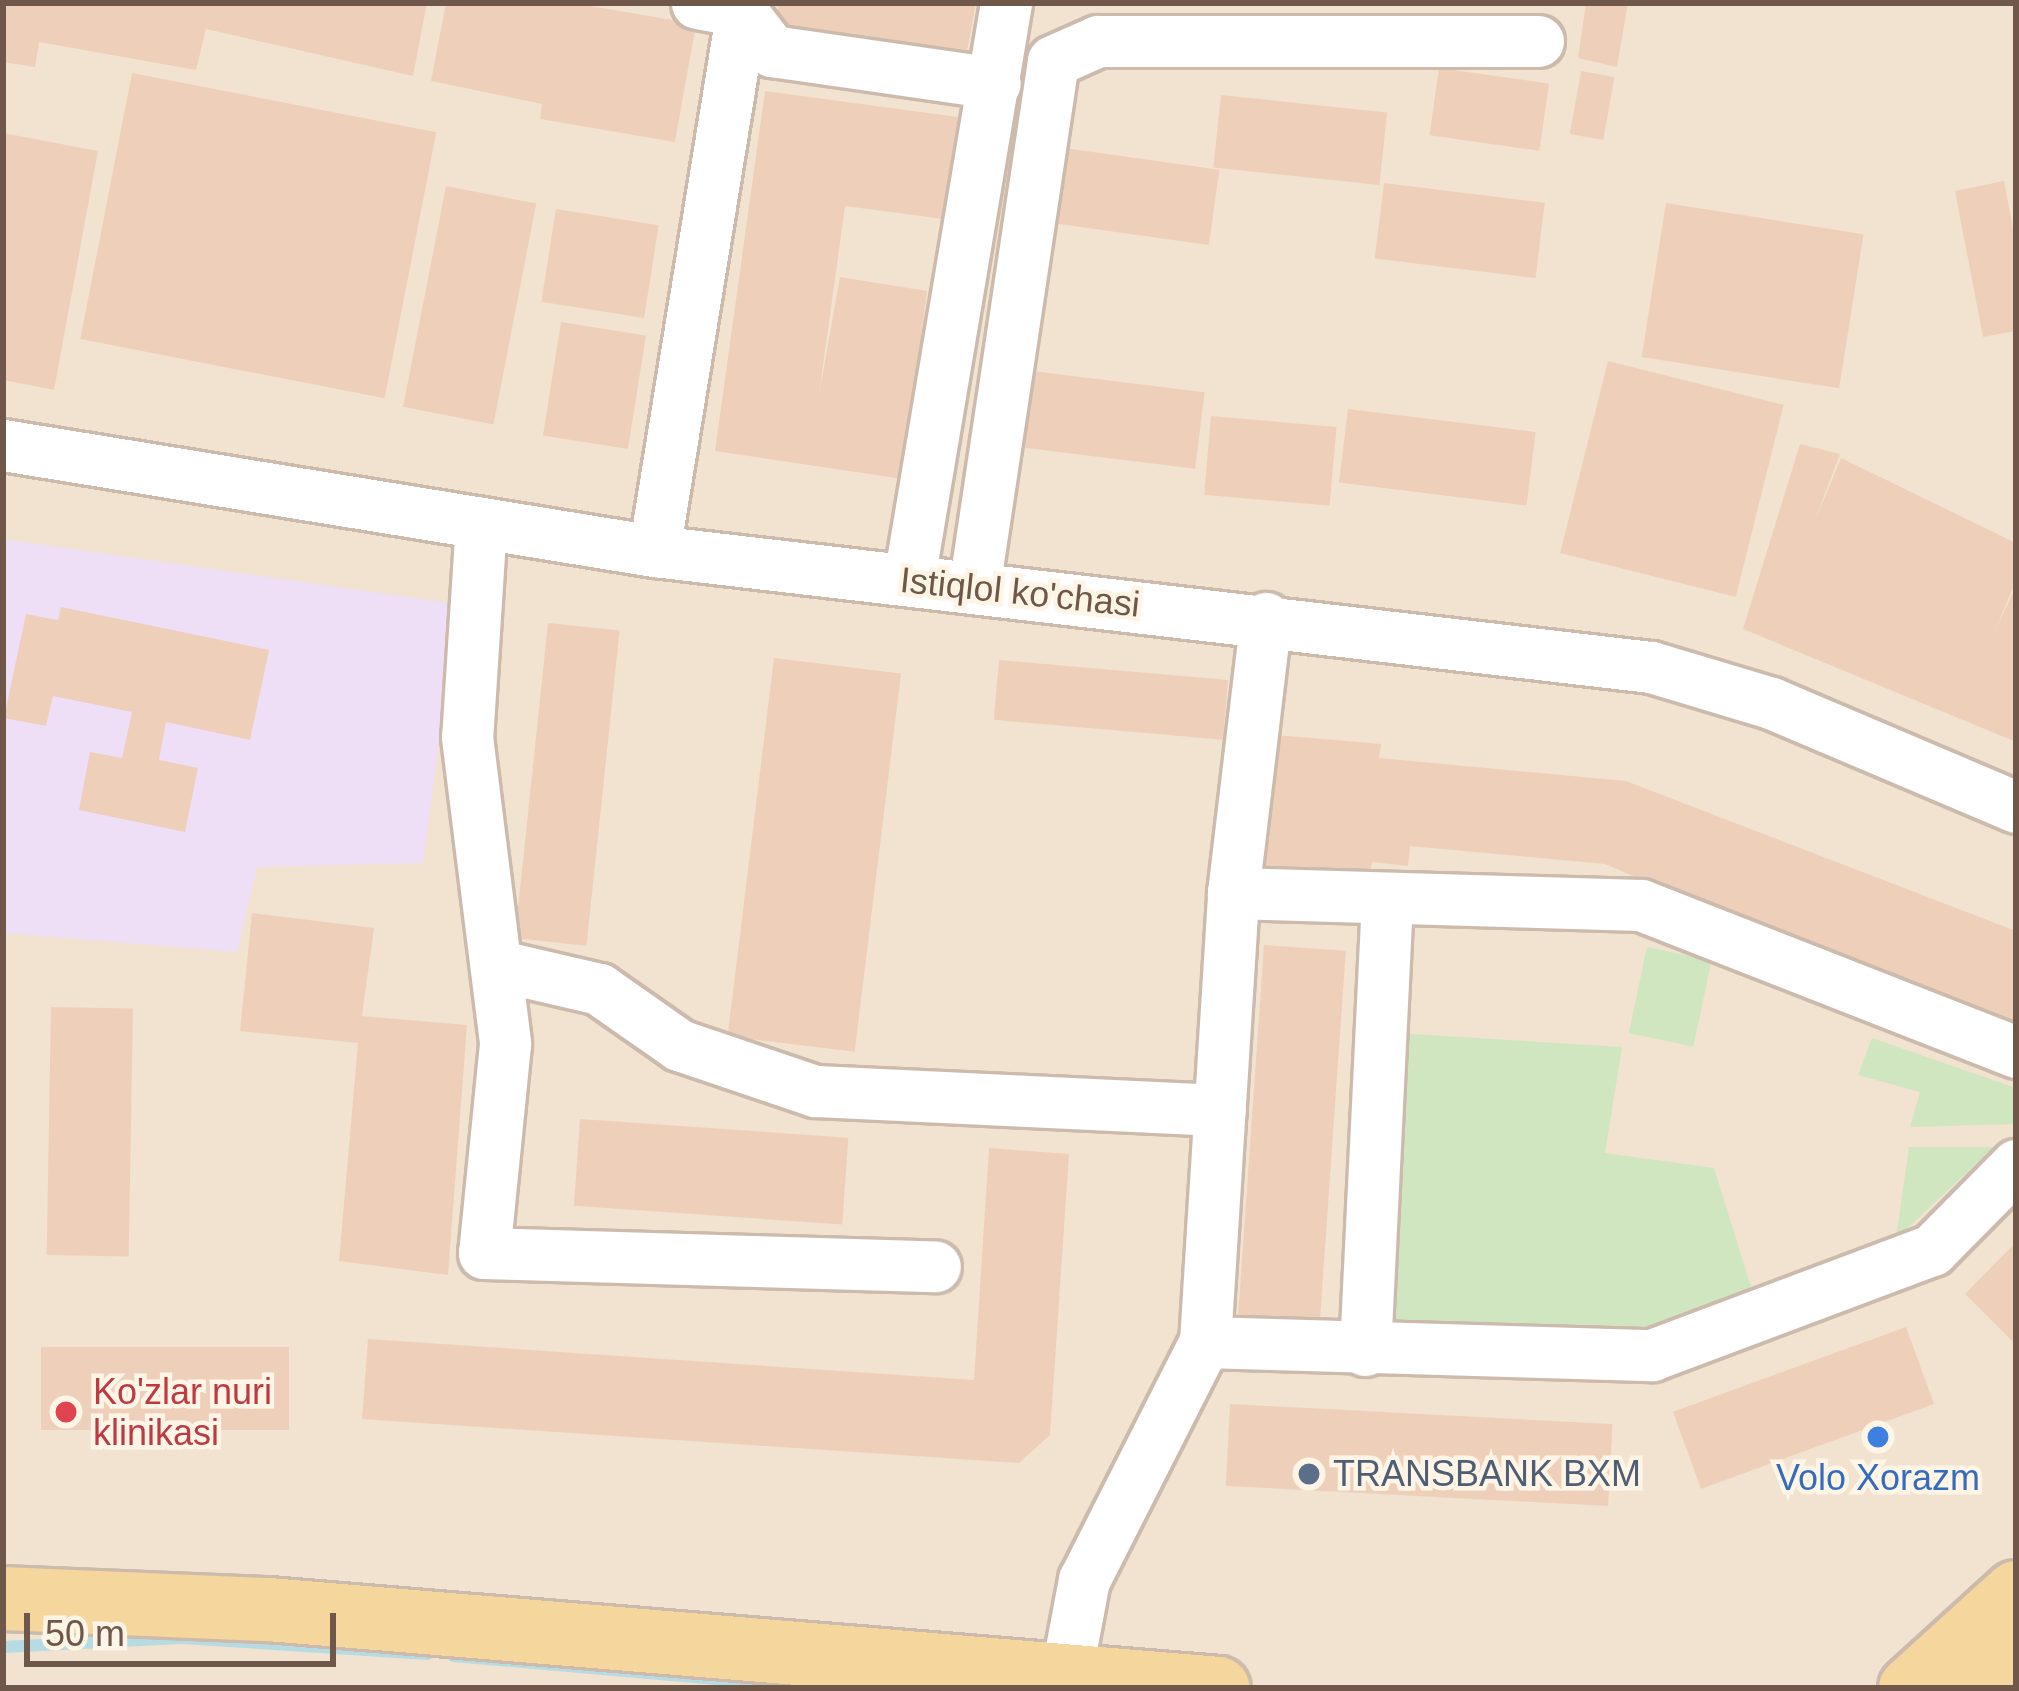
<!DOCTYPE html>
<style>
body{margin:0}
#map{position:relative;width:2019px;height:1691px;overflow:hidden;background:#faf1e1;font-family:Helvetica,sans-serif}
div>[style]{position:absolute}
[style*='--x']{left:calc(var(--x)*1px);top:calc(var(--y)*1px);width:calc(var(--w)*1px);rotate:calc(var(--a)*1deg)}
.residential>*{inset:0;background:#f1e3d0;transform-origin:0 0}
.education>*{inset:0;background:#eedef6}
.green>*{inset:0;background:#cfe6c1;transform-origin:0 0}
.stream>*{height:12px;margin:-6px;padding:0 6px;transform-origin:6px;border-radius:6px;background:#b7dbe2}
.building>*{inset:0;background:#eed0ba;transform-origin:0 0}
.roads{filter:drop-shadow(3px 0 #ccbbac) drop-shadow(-3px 0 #ccbbac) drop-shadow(0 3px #ccbbac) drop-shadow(0 -3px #ccbbac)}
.minor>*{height:51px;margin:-25.5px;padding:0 25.5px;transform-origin:25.5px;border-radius:25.5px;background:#fff}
.major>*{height:63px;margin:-31.5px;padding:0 31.5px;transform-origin:31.5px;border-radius:31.5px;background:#f5d69d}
.dots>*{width:33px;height:33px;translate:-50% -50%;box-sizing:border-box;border:6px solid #fef5e6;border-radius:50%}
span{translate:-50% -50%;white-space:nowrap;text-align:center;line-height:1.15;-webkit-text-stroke:9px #fef5e6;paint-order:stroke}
.street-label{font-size:36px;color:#6f584a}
.health-label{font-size:36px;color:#be3a42}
.left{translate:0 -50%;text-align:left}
.service-label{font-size:36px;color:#4e5e75}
.shop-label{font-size:36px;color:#366cbe}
.frame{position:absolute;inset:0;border:6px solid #6f584a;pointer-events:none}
.scale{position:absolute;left:24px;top:1613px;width:312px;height:54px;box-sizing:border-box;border:6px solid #6f584a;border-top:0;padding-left:15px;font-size:36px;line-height:42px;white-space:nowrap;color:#6f584a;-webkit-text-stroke:9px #fef5e6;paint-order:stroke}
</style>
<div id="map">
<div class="residential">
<div style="left:3px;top:3px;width:2013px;height:1685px"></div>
</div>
<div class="education">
<div style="clip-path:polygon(3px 539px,457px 604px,423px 863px,257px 867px,237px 952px,5px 933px)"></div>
</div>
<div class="green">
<div style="left:1647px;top:947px;width:66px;height:88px;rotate:12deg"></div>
<div style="clip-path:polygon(1396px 1033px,1622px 1047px,1605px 1153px,1714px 1168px,1755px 1300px,1621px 1339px,1373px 1331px)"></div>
<div style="clip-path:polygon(1872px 1038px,2016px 1088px,2016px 1124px,1910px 1127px,1920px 1092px,1858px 1075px)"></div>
<div style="clip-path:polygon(1909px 1147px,1994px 1147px,1896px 1239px)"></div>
</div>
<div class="stream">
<div style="--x:3;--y:1647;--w:178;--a:-2.9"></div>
<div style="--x:181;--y:1638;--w:247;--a:3.7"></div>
<div style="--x:453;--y:1656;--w:368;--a:5"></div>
</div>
<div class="building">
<div style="clip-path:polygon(3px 3px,427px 3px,413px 76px,206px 29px,196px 70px,39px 42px,35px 67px,3px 62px)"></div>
<div style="clip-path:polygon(446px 3px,573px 3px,696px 24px,675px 142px,540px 119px,542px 104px,431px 81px)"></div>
<div style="clip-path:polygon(779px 3px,976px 3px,964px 68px,774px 36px)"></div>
<div style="clip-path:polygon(1586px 3px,1628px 3px,1617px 67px,1578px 58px)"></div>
<div style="left:1439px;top:68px;width:111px;height:68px;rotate:8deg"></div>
<div style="left:1581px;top:71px;width:34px;height:64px;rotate:10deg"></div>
<div style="left:132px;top:73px;width:310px;height:271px;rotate:11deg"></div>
<div style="clip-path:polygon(765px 91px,958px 117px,944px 219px,845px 206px,819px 395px,840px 277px,927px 291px,903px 479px,715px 451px)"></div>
<div style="left:1221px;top:95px;width:167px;height:73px;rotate:6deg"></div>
<div style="clip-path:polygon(3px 133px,98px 151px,54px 390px,3px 380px)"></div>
<div style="left:1057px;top:147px;width:164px;height:76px;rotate:8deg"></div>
<div style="clip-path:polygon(2004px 181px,2016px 244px,2016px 331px,1983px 337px,1955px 191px)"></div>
<div style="left:1384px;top:183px;width:162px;height:76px;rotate:7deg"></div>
<div style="left:446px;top:186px;width:92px;height:225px;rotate:11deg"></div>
<div style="left:1666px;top:203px;width:200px;height:156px;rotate:9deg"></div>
<div style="left:556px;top:209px;width:104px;height:94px;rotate:9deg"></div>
<div style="left:561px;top:322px;width:86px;height:115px;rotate:9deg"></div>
<div style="left:1608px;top:361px;width:181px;height:198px;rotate:14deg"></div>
<div style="left:1015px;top:369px;width:191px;height:77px;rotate:7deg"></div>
<div style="left:1348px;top:409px;width:189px;height:74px;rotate:7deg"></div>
<div style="left:1211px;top:416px;width:126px;height:79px;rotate:5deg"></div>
<div style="clip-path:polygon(1800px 444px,1840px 454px,1814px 523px,1841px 458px,2016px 543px,2016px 580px,1995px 631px,2016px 586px,2016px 742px,1743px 629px)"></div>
<div style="clip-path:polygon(61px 607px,269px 650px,250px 740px,166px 722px,159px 760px,198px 768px,185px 832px,79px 810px,90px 752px,122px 758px,132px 712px,53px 696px,46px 726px,4px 718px,26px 614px,58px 620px)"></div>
<div style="left:548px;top:623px;width:72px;height:317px;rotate:6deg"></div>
<div style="left:774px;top:658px;width:128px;height:381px;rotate:7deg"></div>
<div style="left:999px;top:660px;width:230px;height:60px;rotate:5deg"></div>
<div style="clip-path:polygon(1263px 734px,1381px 744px,1379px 758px,1626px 781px,2016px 931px,2016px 1041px,1605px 864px,1410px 846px,1408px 866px,1372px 862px,1370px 874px,1261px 881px)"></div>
<div style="clip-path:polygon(252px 913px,374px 928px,362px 1016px,467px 1025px,448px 1275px,339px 1261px,358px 1043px,240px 1031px)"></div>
<div style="left:1264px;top:945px;width:82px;height:381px;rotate:4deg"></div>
<div style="left:51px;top:1007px;width:82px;height:248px;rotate:1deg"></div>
<div style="left:580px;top:1119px;width:269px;height:87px;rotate:4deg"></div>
<div style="clip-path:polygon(989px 1148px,1069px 1154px,1050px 1435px,1019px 1463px,362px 1419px,368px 1339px,974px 1380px)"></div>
<div style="clip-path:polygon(2016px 1242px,2016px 1345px,1965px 1294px)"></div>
<div style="left:1906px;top:1327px;width:82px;height:248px;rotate:70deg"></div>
<div style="left:289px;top:1347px;width:83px;height:248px;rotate:90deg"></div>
<div style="left:1230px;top:1404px;width:383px;height:82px;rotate:3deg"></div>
</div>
<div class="roads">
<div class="minor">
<div style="--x:697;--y:3;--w:45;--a:10.3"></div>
<div style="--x:741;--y:11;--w:51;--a:52.2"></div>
<div style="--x:772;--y:51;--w:225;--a:8.2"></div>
<div style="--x:3;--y:445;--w:660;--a:9.25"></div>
<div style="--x:654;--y:551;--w:1004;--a:6.64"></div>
<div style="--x:1651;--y:667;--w:125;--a:16.7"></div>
<div style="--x:1771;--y:703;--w:266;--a:23"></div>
<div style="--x:481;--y:523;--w:214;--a:93.7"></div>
<div style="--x:467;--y:737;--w:309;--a:82.9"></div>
<div style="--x:505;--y:1044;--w:210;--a:95.7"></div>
<div style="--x:484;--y:1253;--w:451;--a:1.7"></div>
<div style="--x:654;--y:551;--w:555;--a:-80.78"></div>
<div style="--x:909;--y:579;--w:584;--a:-80.44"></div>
<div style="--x:974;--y:588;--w:533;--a:-81.47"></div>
<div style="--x:1053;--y:61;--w:49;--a:-24"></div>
<div style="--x:1098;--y:41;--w:440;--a:0"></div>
<div style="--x:1233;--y:893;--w:408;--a:1.7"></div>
<div style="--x:1641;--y:905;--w:403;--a:21.4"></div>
<div style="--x:496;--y:965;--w:106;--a:13.1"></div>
<div style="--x:599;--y:989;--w:98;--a:35"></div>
<div style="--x:679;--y:1045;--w:144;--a:18.7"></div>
<div style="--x:815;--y:1091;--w:405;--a:2.7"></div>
<div style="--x:1205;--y:1342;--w:447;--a:1.7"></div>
<div style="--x:1652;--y:1355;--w:299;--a:-20.6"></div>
<div style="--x:1932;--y:1250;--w:120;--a:-45.3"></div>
<div style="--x:1365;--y:1350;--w:448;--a:-87.2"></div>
<div style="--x:1066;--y:1675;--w:97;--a:-79.3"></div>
<div style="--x:1084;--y:1580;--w:267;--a:-63.1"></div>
<div style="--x:1205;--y:1342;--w:450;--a:-86.4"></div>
<div style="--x:1233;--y:893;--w:277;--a:-83.2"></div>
</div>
<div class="major">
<div style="--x:3;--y:1598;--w:265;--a:2.4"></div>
<div style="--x:268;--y:1609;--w:953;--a:4.75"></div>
<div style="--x:1910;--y:1688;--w:143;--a:-42.2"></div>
<div style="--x:1992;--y:1688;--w:33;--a:-44"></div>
</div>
</div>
<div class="dots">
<div style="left:66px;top:1412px;background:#e0444e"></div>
<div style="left:1878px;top:1437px;background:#3f7fe0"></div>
<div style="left:1309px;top:1474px;background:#5c6f8a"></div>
</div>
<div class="street-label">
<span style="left:1020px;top:592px;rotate:6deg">Istiqlol ko'chasi</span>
</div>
<div class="health-label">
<span class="left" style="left:93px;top:1412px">Ko'zlar nuri<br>klinikasi</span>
</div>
<div class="service-label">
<span class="left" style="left:1333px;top:1474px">TRANSBANK BXM</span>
</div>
<div class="shop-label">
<span style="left:1878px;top:1478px">Volo Xorazm</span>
</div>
<div class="frame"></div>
<div class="scale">50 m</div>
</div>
